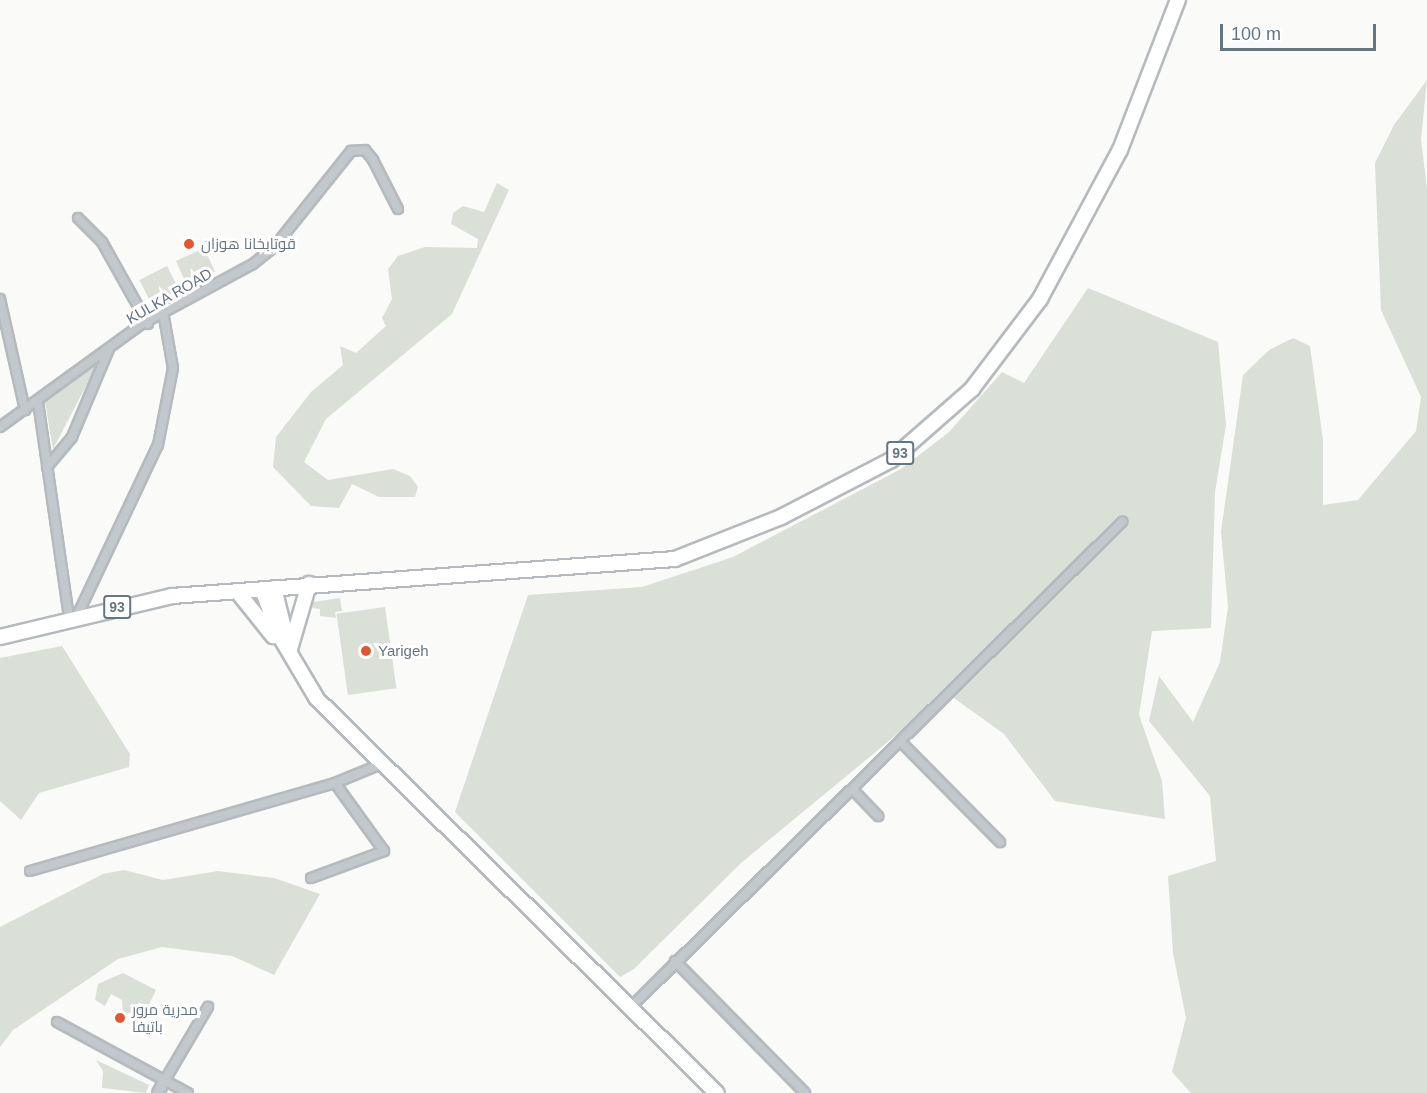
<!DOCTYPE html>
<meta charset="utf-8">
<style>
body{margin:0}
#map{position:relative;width:1427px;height:1093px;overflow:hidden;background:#fafaf8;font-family:Helvetica,Cairo,sans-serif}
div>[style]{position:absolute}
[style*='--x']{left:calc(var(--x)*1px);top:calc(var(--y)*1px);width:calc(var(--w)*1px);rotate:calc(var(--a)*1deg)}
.green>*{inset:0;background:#dadfd7;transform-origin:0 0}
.roads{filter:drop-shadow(2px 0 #b5babe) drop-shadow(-2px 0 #b5babe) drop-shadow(0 2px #b5babe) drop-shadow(0 -2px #b5babe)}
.minor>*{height:8px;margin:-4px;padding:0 4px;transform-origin:4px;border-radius:4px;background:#c3c8cc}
.tertiary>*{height:10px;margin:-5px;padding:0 5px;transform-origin:5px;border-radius:5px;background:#c3c8cc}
.primary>*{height:14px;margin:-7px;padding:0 7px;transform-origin:7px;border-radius:7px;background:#fff}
.dots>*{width:16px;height:16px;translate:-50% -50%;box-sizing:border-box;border:3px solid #fff;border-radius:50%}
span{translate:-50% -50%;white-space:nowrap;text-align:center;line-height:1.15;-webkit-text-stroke:6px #fff;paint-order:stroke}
.shield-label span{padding:2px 4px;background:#fff;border:2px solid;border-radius:4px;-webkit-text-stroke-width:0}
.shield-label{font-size:14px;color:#657683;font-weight:700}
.poi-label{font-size:15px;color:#657683}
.left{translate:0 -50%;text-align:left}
.street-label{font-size:15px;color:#657683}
.scale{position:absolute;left:1220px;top:24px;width:156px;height:27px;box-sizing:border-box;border:3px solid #657683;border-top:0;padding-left:8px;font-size:18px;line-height:21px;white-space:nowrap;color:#657683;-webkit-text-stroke:4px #fff;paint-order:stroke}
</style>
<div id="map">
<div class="green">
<div style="clip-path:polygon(1427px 80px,1421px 139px,1427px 189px,1427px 1093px,1191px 1093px,1172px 1072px,1186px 1018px,1173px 953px,1168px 876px,1216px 861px,1210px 796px,1149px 721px,1159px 676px,1193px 722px,1220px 662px,1228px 607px,1221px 532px,1243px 375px,1269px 350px,1293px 338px,1310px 346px,1323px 440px,1323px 505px,1358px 500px,1416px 431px,1421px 397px,1381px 310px,1375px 163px,1394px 125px)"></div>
<div style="clip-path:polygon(497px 183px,509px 190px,452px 314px,326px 419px,304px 462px,328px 480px,393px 469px,410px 476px,418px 487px,415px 497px,379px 497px,352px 484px,339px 508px,311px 506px,273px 467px,276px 437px,311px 392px,343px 365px,340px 346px,356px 353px,386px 326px,382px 318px,392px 299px,388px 269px,398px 256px,425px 247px,477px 248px,478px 239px,451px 224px,453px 213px,463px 206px,484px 212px)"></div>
<div style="left:204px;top:248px;width:26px;height:31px;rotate:65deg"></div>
<div style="left:167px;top:266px;width:27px;height:31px;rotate:63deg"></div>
<div style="clip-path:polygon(1088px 288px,1218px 342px,1226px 425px,1215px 492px,1211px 628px,1152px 631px,1139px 715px,1162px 781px,1165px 819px,1055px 801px,1004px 734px,947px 693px,741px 863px,634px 969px,620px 977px,455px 812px,528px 595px,642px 587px,733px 557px,901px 469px,949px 432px,1002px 372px,1024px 383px)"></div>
<div style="clip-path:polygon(99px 361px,53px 449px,45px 402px)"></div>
<div style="clip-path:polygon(340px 598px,342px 611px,335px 612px,336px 618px,320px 616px,320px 609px,312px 608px,313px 602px)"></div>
<div style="left:385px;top:607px;width:82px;height:49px;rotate:82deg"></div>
<div style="clip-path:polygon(62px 646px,130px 754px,129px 767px,39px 793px,21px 820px,0 801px,0 658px)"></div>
<div style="clip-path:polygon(124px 870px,163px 880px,218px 871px,274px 878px,320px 894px,274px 975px,232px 956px,162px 947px,118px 959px,13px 1030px,0 1047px,0 927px,103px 874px)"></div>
<div style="clip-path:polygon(123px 973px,156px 990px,137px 1029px,133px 1012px,123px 1014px,122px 1000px,111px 994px,105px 1006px,95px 1000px,98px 984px)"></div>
<div style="clip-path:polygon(96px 1060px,149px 1085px,146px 1093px,102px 1088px,103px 1071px)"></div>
</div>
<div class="roads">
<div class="minor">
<div style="--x:78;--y:218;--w:34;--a:45"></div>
<div style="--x:102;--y:242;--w:94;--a:60.7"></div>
<div style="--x:0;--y:299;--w:114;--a:77.3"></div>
<div style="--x:38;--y:402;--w:218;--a:81.8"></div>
<div style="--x:0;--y:427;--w:175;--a:-36"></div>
<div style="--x:142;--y:324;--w:126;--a:-28.4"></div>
<div style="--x:253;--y:264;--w:28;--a:-39"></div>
<div style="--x:275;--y:246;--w:122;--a:-51.3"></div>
<div style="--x:351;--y:151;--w:14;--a:-4"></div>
<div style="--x:365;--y:150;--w:13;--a:51"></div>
<div style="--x:373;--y:160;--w:55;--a:63"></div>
<div style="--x:47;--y:467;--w:39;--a:-50"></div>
<div style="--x:72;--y:437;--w:95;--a:-67.2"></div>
<div style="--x:77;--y:616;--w:189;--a:-64.7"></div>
<div style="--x:158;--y:445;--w:78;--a:-79"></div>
<div style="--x:173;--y:368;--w:57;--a:-100.1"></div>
<div style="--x:901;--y:742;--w:141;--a:45.3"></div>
<div style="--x:854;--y:791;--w:35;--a:46"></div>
<div style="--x:30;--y:871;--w:317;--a:-16.1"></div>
<div style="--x:335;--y:783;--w:50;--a:-22.4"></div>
<div style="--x:311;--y:878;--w:78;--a:-20.3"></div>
<div style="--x:384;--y:851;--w:84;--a:-125.8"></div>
<div style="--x:675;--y:961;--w:185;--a:45.4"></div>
<div style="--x:630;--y:1008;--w:692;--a:-44.65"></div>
<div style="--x:57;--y:1022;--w:149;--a:28.5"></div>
<div style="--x:165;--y:1080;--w:85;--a:-59.5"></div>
</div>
<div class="tertiary">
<div style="--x:158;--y:1093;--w:15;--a:-62"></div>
</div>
<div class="primary">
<div style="--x:274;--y:588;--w:45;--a:76"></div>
<div style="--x:262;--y:589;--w:49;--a:69.7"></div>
<div style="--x:279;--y:635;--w:74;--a:59.3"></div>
<div style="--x:317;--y:699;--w:561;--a:44.57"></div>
<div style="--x:237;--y:591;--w:58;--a:51.3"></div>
<div style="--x:0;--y:637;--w:177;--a:-13.4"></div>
<div style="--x:172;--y:596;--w:504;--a:-4.21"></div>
<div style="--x:675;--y:559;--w:114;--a:-21.6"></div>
<div style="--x:781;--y:517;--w:124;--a:-27.4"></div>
<div style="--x:891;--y:460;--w:108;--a:-41.2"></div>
<div style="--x:972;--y:389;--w:113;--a:-52.9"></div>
<div style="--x:1040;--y:299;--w:169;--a:-61.8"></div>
<div style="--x:1120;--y:150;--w:161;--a:-68.9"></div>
<div style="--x:290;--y:649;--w:68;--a:-73.7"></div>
</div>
</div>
<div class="dots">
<div style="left:189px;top:244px;background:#e4572e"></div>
<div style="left:366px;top:651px;background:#e4572e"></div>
<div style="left:120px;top:1018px;background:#e4572e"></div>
</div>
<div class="shield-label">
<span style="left:900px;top:453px">93</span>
<span style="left:117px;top:607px">93</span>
</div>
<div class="poi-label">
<span class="left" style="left:201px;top:244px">قوتابخانا هوزان</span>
<span class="left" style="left:378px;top:651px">Yarigeh</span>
<span class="left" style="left:132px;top:1018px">مدرية مرور<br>باتيفا</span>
</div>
<div class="street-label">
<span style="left:169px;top:296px;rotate:-30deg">KULKA ROAD</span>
</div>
<div class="scale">100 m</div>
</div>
